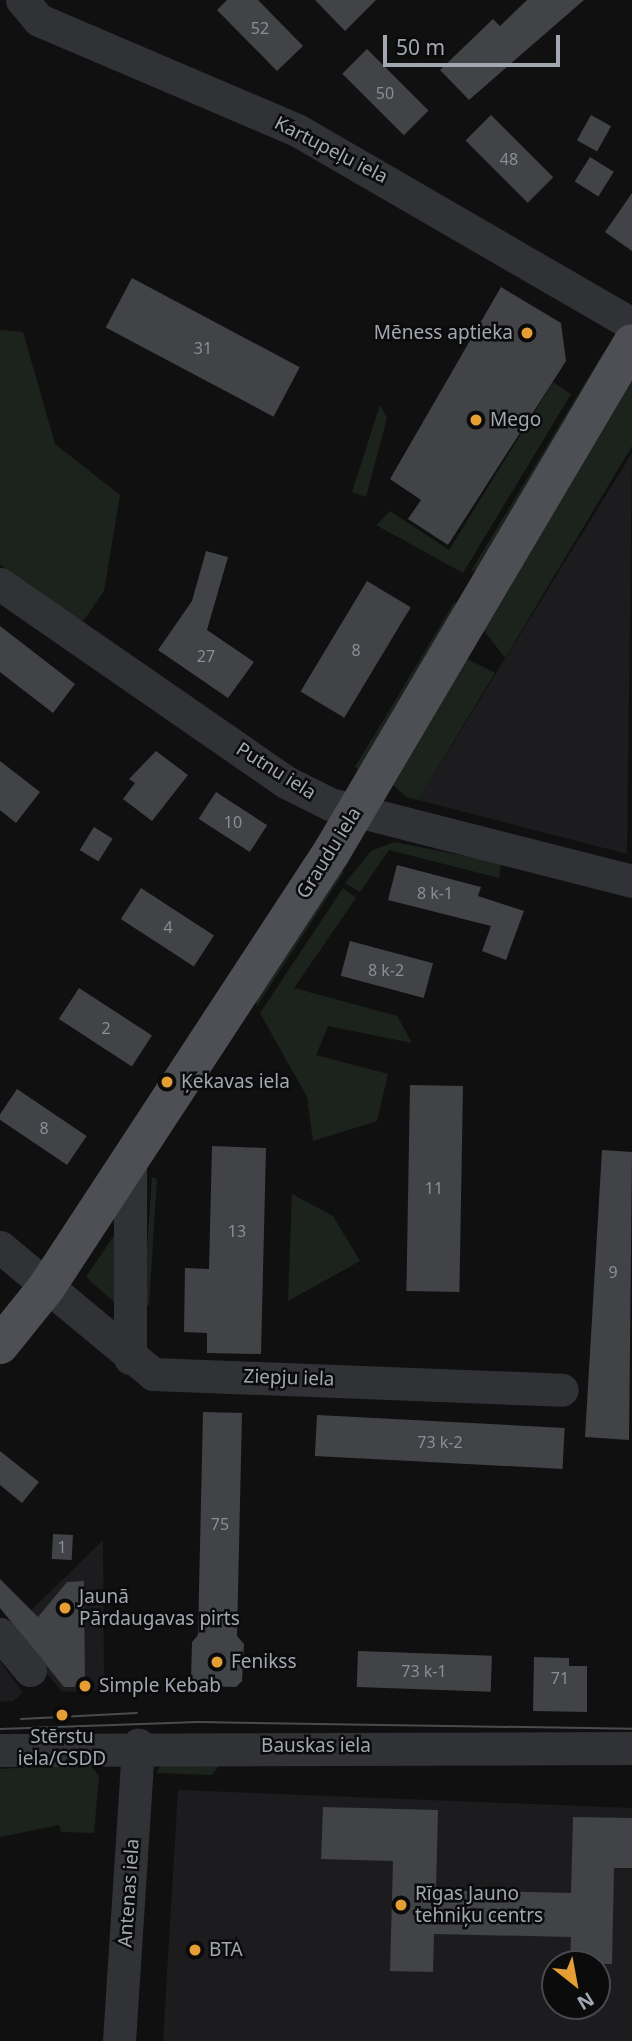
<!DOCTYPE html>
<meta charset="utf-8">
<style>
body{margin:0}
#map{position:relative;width:632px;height:2041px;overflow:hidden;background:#101011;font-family:"Noto Sans",sans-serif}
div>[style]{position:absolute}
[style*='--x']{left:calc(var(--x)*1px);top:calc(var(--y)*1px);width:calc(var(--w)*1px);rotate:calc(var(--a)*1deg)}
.built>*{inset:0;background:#1c1c1e}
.green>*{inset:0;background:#1c231d}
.building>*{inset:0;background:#414347;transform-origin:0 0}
.minor>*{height:33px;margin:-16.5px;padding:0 16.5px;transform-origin:16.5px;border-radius:16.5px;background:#313236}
.major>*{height:38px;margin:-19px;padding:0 19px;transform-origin:19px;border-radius:19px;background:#4d4f54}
.tram>*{height:2px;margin:-1px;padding:0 1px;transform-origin:1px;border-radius:1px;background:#4a4c50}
.dots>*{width:19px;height:19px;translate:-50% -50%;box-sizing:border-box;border:4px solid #0b0b0c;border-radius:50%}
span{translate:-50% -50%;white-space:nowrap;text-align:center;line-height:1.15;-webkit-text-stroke:5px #0b0b0c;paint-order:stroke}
.number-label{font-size:16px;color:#8a8e96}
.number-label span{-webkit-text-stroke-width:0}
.street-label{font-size:19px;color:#a2a7b1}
.poi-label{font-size:19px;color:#a2a7b1}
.right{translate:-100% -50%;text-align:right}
.left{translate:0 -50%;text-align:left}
.north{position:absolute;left:541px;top:1950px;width:70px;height:70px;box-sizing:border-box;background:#0b0b0c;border:2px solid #47494e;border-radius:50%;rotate:149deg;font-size:19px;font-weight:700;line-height:28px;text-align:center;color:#a2a7b1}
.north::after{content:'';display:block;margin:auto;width:24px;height:32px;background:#e49e34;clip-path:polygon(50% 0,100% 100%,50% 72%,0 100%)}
.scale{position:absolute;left:383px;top:35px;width:177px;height:32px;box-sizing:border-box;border:4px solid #a2a7b1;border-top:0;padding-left:9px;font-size:21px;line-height:24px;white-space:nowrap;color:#a2a7b1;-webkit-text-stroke:5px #0b0b0c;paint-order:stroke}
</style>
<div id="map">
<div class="built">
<div style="clip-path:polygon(632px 453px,627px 854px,418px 800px)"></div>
<div style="clip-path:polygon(103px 1540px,104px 1690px,62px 1692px,11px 1630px)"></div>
<div style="clip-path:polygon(0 1661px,23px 1693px,13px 1701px,0 1702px)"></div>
<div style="clip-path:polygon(evenodd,178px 1790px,632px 1808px,632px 2041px,163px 2041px,178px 1790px,555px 1964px,597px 1964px,597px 2006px,555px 2006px,555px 1964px)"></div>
</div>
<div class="green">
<div style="clip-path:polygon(0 330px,23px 332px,55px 444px,120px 495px,104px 591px,77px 630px,0 564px)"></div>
<div style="clip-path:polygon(603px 353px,609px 356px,478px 570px,471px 571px)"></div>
<div style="clip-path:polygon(632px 368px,632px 446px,505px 658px,481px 626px)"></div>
<div style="clip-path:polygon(553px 382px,571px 394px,463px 573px,376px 525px,390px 511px,449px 550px)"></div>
<div style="clip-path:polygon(380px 405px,387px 418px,366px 497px,352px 492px)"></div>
<div style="clip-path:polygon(455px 601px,456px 607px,361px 771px,355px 767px)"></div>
<div style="clip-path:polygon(467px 659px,495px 673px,418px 800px,406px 797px,389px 781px)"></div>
<div style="clip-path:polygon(394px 842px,501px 863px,499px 878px,389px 850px,360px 892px,345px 883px,371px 851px)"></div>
<div style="clip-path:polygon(337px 867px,344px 872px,257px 1006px,255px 996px)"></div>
<div style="clip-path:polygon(343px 888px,356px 898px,294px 988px,397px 1016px,412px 1043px,328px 1026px,316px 1055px,388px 1074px,377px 1121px,313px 1141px,307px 1097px,260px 1013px)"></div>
<div style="clip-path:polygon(152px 1177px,157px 1179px,149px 1305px,143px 1306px)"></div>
<div style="clip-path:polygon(292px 1194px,333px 1216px,360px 1261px,288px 1301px)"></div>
<div style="clip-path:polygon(119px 1228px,116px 1304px,86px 1277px)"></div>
<div style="clip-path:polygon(222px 1762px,212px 1775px,156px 1773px,162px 1764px)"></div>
<div style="clip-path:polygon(88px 1763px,99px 1776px,94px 1833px,61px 1832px,59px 1825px,0 1837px,0 1769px)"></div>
</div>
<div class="building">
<div style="clip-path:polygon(227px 0,258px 0,303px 46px,277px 71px,217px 10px)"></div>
<div style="clip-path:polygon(315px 0,376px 0,345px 31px)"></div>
<div style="clip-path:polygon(527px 0,584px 0,469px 100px,440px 70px,493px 19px,500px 26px)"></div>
<div style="left:367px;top:49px;width:87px;height:35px;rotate:45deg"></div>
<div style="left:491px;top:115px;width:88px;height:36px;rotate:45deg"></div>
<div style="left:591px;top:115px;width:23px;height:29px;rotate:29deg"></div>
<div style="left:590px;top:157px;width:28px;height:29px;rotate:32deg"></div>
<div style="clip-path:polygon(632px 193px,632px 251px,605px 232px)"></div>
<div style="left:132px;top:278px;width:190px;height:56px;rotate:28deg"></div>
<div style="clip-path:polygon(501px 287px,561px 323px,566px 361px,448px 545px,408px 519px,421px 500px,390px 479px)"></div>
<div style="clip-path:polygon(206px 551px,228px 557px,207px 630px,254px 662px,228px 698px,158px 650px,192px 601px)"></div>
<div style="left:367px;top:581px;width:51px;height:129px;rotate:31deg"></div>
<div style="clip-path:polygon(0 626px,75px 684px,53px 713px,0 672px)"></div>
<div style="clip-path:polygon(156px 751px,188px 775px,152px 821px,123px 799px,135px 783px,129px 779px)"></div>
<div style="clip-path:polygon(0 761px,40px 792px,16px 823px,0 810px)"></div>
<div style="left:216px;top:792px;width:61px;height:32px;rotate:33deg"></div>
<div style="left:94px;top:827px;width:22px;height:27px;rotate:32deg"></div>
<div style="clip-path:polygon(397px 865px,481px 887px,478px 896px,524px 911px,506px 960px,482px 951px,491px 926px,388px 900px)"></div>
<div style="left:141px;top:888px;width:87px;height:37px;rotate:33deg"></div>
<div style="left:350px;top:941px;width:86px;height:36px;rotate:15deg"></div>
<div style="left:79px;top:988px;width:87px;height:37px;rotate:33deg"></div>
<div style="left:410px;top:1085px;width:53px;height:206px;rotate:1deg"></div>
<div style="left:17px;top:1089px;width:84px;height:35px;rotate:34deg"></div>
<div style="clip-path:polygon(212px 1146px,266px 1148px,261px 1354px,207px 1353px,207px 1333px,184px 1332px,185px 1268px,209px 1269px)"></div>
<div style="clip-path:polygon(602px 1150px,632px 1152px,629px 1440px,585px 1437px)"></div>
<div style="clip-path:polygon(203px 1412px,242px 1413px,237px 1636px,244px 1644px,242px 1681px,236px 1687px,197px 1686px,191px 1679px,192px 1642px,198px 1635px)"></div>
<div style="left:317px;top:1415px;width:248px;height:41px;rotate:3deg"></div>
<div style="clip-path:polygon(0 1451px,39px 1482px,22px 1503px,0 1485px)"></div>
<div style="left:53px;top:1534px;width:20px;height:25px;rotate:3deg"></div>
<div style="clip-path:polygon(0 1579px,38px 1617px,67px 1582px,84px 1581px,85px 1687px,64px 1687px,0 1608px)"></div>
<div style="left:358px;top:1651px;width:134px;height:36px;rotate:2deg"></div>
<div style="clip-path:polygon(534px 1657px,569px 1658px,569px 1666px,587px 1666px,587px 1712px,533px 1711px)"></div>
<div style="clip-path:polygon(323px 1807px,438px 1810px,436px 1890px,571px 1893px,573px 1817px,632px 1818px,632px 1868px,614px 1868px,612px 1964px,570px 1964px,571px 1937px,434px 1934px,433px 1972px,390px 1971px,393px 1861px,321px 1859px)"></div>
</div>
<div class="minor">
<div style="--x:22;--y:0;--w:26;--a:50"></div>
<div style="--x:39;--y:20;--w:280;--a:23.1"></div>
<div style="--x:297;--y:130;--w:387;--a:30.1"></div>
<div style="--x:0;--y:584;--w:348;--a:34.7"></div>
<div style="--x:286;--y:782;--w:49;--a:26.6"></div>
<div style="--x:330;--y:804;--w:312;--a:14.3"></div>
<div style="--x:130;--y:1162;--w:196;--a:90"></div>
<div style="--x:0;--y:1247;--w:199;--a:39.7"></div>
<div style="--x:153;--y:1374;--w:409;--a:2.2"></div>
<div style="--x:0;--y:1634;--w:47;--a:50.2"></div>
<div style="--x:0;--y:1750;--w:632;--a:-0.18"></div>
<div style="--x:119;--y:2041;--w:297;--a:-86.3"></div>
</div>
<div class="major">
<div style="--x:0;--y:1345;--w:73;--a:-51.1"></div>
<div style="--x:46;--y:1288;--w:520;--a:-56.77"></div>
<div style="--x:331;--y:853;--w:592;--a:-59.45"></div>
</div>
<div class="tram">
<div style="--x:21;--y:1719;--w:116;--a:-3"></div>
<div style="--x:0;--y:1729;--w:198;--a:-2"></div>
<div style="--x:198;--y:1722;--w:434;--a:0.9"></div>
</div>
<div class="dots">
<div style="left:527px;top:333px;background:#e49e34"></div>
<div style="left:476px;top:420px;background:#e49e34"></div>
<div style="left:167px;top:1082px;background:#e49e34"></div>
<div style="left:65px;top:1608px;background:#e49e34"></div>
<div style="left:217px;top:1662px;background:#e49e34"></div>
<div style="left:85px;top:1686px;background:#e49e34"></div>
<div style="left:62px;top:1715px;background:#e49e34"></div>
<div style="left:401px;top:1905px;background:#e49e34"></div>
<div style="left:195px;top:1950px;background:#e49e34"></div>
</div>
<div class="number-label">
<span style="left:260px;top:28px">52</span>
<span style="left:385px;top:93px">50</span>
<span style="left:509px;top:159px">48</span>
<span style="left:203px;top:348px">31</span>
<span style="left:356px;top:650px">8</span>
<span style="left:206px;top:656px">27</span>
<span style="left:233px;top:822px">10</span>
<span style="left:435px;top:893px">8 k-1</span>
<span style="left:168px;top:927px">4</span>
<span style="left:386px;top:970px">8 k-2</span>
<span style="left:106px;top:1028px">2</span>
<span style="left:44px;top:1128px">8</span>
<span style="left:434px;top:1188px">11</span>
<span style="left:237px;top:1231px">13</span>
<span style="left:613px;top:1272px">9</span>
<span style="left:440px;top:1442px">73 k-2</span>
<span style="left:220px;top:1524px">75</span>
<span style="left:62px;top:1547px">1</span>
<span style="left:424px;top:1671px">73 k-1</span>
<span style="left:560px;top:1678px">71</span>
</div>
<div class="street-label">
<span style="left:331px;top:150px;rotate:27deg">Kartupeļu iela</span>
<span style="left:276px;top:771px;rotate:32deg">Putnu iela</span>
<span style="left:329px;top:853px;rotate:-58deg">Graudu iela</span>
<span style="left:289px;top:1378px;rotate:2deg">Ziepju iela</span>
<span style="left:316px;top:1746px">Bauskas iela</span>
<span style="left:129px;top:1893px;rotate:-86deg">Antenas iela</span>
</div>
<div class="poi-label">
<span class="right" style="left:513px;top:333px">Mēness aptieka</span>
<span class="left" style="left:490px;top:420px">Mego</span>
<span class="left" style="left:181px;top:1082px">Ķekavas iela</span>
<span class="left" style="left:79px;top:1608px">Jaunā<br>Pārdaugavas pirts</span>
<span class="left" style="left:231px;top:1662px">Fenikss</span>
<span class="left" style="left:99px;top:1686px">Simple Kebab</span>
<span style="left:62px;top:1748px">Stērstu<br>iela/CSDD</span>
<span class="left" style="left:415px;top:1905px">Rīgas Jauno<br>tehniķu centrs</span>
<span class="left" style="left:209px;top:1950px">BTA</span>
</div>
<div class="north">N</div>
<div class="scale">50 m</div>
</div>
